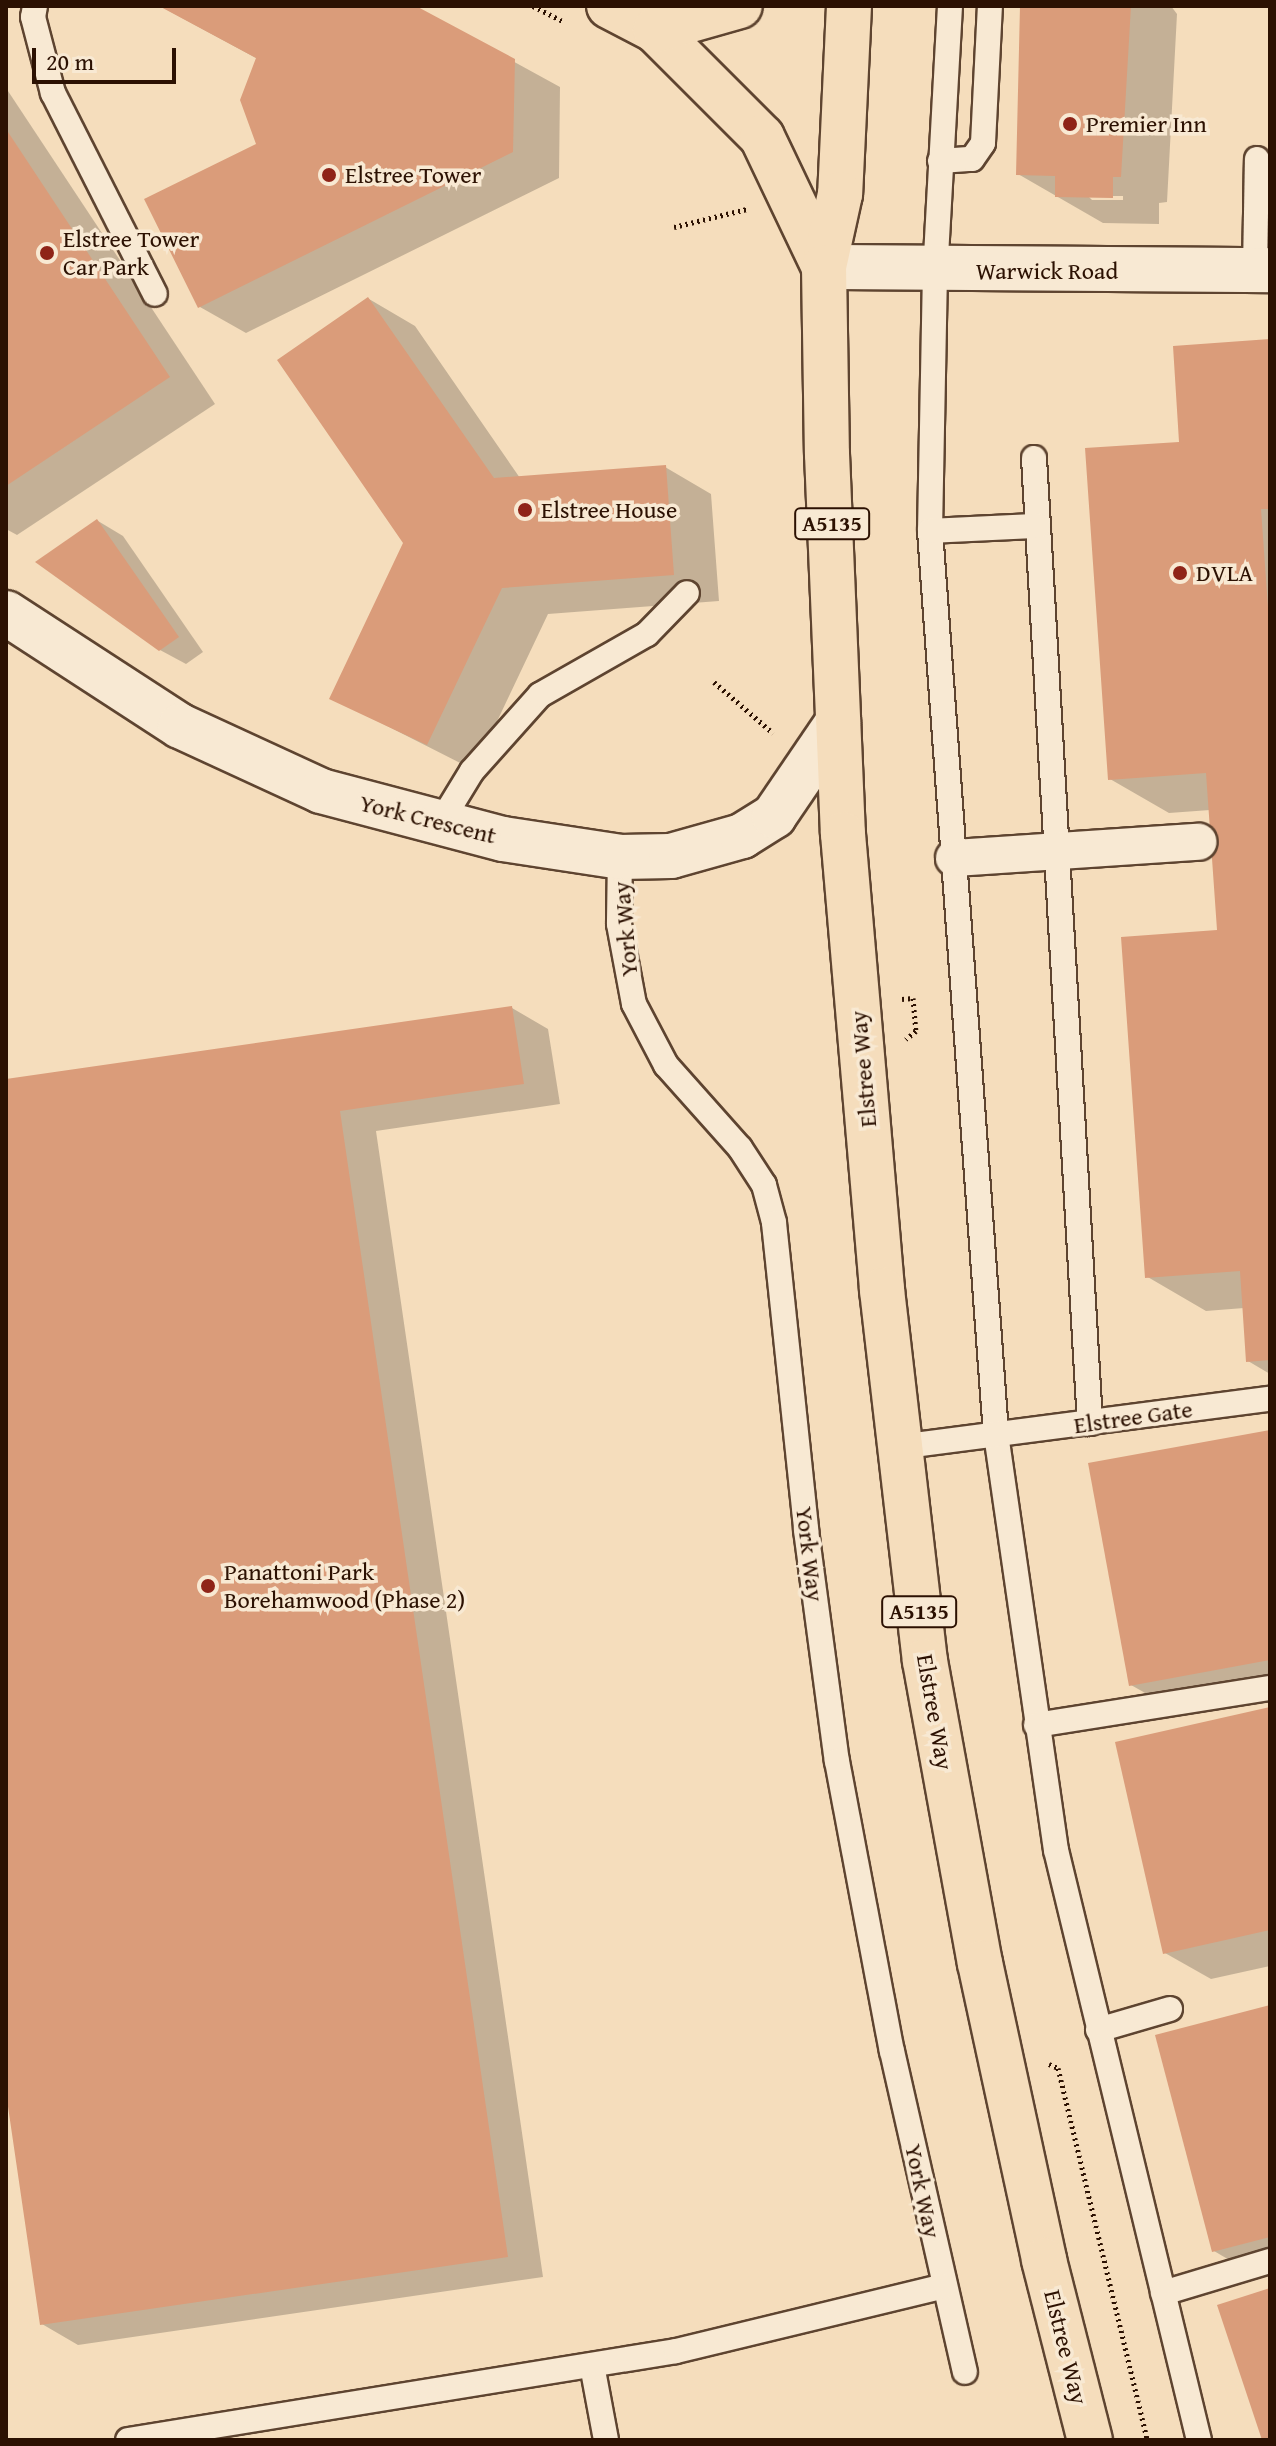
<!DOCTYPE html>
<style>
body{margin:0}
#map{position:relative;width:1276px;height:2446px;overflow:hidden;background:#f5ddbc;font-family:"Gentium Book Plus",serif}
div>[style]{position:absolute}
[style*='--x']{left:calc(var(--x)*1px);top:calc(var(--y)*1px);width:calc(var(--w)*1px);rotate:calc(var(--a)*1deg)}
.shadow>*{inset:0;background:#0003}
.building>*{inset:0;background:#da9c7a}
.path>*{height:5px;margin-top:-2.5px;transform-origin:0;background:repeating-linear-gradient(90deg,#2c1102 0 2px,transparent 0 6px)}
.roads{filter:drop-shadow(2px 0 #5e4430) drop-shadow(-2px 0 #5e4430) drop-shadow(0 2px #5e4430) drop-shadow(0 -2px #5e4430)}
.service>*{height:24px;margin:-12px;padding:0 12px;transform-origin:12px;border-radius:12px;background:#f8e9d3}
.pedestrian>*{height:36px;margin:-18px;padding:0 18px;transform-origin:18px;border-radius:18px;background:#f8e9d3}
.minor>*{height:44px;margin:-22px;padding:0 22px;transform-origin:22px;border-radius:22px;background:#f8e9d3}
.primary>*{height:44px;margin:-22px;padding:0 22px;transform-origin:22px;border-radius:22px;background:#f5ddbc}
.dots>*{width:22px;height:22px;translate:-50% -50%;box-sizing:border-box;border:4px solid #f8e9d3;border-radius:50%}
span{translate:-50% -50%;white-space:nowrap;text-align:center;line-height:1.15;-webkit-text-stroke:7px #f8e9d3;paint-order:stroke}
.shield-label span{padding:2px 6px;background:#f8e9d3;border:2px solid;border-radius:6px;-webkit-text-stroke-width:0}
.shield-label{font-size:22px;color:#2c1102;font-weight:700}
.poi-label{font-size:24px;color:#2c1102}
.left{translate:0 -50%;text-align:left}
.street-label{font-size:24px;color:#2c1102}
.frame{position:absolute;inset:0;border:8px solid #2c1102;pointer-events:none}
.scale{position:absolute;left:32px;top:48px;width:144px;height:36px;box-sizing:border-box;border:4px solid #2c1102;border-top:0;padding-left:10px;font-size:24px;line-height:28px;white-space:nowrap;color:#2c1102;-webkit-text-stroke:6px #f8e9d3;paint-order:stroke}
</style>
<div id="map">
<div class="shadow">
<div style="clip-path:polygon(160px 6px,412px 6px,560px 87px,559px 178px,246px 333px,200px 307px,258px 145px,258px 59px)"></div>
<div style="clip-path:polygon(evenodd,1022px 6px,1171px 6px,1177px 14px,1167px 202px,1159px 203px,1159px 224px,1103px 223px,1018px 174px,1022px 6px,1088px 196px,1123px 196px,1123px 200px,1092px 200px,1088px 196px)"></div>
<div style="clip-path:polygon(6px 88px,215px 404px,17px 535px,6px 529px)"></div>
<div style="clip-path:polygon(369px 299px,415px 326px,520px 478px,665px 467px,711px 494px,719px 601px,548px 614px,474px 770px,332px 698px,405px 542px)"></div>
<div style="clip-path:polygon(1270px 341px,1270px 1374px,1248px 1361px,1244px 1308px,1206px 1311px,1146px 1276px,1219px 932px,1210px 810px,1169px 813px,1110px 779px,1181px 444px)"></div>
<div style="clip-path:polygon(98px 521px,123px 536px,203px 652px,186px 664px,160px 650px)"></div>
<div style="clip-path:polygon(512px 1008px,548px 1029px,560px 1104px,376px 1131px,543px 2277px,78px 2345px,42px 2324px,6px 2080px,6px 1081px)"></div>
<div style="clip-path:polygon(1270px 1432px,1270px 1694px,1177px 1711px,1131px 1685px)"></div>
<div style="clip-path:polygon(1270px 1709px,1270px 1966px,1211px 1979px,1165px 1953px)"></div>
<div style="clip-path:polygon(1270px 2007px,1270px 2275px,1260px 2278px,1214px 2251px)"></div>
</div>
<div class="building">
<div style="clip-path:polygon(159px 6px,416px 6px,515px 59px,513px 152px,198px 308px,144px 199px,256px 144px,240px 100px,256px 58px)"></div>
<div style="clip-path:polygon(1020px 6px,1131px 6px,1121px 177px,1113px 177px,1113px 198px,1055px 197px,1055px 176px,1016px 175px)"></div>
<div style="clip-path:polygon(6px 129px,170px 377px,6px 486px)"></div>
<div style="clip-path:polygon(368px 297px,494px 478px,666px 465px,674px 575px,502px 588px,427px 745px,329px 699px,403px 543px,277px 360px)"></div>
<div style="clip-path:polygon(1270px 339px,1270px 509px,1261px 509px,1270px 636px,1270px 1360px,1246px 1362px,1240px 1271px,1145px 1278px,1121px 937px,1217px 930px,1206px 773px,1108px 780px,1085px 448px,1179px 442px,1173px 346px)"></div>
<div style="clip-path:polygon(97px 519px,179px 637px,159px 651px,35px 562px)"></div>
<div style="clip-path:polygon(512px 1006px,524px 1084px,340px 1111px,508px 2257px,40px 2325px,6px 2093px,6px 1079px)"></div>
<div style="clip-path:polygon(1270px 1430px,1270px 1660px,1129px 1686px,1088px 1463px)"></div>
<div style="clip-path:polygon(1270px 1707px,1270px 1930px,1163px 1954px,1115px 1742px)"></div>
<div style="clip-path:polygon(1270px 2005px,1270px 2237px,1212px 2252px,1155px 2035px)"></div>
<div style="clip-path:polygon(1270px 2288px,1270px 2440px,1262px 2440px,1217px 2305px)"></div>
</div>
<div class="path">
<div style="--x:533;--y:6;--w:35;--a:27"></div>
<div style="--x:674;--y:227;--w:75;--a:-13.9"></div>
<div style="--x:714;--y:682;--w:78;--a:40.8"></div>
<div style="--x:902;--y:999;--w:11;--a:-5"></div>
<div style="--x:913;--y:998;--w:33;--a:85"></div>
<div style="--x:916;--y:1031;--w:13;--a:141"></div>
<div style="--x:1049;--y:2064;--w:10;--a:24"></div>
<div style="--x:1058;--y:2068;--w:382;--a:76.5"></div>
</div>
<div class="roads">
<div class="service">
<div style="--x:35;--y:6;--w:11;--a:100"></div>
<div style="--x:33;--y:17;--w:79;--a:75.3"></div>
<div style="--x:53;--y:93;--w:225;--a:63.1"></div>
<div style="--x:950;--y:6;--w:265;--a:93.2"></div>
<div style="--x:935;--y:271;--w:260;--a:91.1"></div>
<div style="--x:930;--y:531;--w:905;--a:85.82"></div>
<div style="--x:996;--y:1434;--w:420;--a:81.8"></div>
<div style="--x:1056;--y:1850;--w:607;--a:76.38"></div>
<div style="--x:940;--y:161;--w:32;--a:-4"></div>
<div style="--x:972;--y:159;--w:19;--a:-55"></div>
<div style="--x:983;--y:143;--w:137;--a:-87.1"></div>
<div style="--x:1255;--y:270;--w:111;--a:-89"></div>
<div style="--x:1034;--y:458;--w:967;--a:86.68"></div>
<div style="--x:930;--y:531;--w:108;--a:-2.7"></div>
<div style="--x:439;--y:825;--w:63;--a:-58.6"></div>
<div style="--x:472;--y:771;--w:102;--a:-48.2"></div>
<div style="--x:540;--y:695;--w:123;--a:-29.7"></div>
<div style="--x:647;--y:634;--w:57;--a:-45.7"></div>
<div style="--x:620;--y:857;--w:67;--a:90.9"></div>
<div style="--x:619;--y:924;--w:81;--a:79.4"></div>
<div style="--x:634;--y:1004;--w:69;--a:62.3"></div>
<div style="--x:666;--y:1065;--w:111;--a:48.3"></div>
<div style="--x:740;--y:1148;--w:44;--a:57"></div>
<div style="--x:764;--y:1185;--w:39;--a:75"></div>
<div style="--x:774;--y:1223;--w:309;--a:84"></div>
<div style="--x:806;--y:1530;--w:233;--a:82.4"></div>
<div style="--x:837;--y:1761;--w:295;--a:79.3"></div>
<div style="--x:892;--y:2051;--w:329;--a:77.2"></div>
<div style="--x:898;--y:1447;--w:375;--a:-7.4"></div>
<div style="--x:1036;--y:1725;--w:237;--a:-9"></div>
<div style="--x:1098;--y:2030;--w:75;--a:-16.3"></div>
<div style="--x:1163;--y:2293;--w:112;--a:-16.7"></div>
<div style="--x:592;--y:2365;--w:76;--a:79.4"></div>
<div style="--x:128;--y:2440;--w:555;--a:-9.22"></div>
<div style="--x:676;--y:2351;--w:276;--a:-13.6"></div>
</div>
<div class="pedestrian">
<div style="--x:954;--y:858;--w:245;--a:-3.8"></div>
</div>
<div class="minor">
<div style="--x:824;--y:267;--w:446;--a:0.4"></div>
<div style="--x:6;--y:613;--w:207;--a:33"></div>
<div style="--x:180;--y:726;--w:155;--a:24.7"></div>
<div style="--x:321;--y:791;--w:188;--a:14.8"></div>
<div style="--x:503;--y:839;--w:118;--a:8.7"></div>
<div style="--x:620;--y:857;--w:51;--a:-1.1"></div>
<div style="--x:671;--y:856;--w:74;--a:-15.7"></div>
<div style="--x:742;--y:836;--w:38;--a:-32"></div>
<div style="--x:774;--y:816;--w:114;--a:-55.8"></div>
</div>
<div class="primary">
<div style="--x:609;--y:6;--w:52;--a:27.6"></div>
<div style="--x:655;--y:30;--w:151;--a:45"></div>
<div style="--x:762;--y:137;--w:144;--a:64.5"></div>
<div style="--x:849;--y:6;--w:188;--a:92.7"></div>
<div style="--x:840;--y:194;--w:75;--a:102.4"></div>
<div style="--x:824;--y:267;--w:187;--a:89.1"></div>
<div style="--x:827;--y:454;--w:380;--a:87.6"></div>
<div style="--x:843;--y:834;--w:458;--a:85.1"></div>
<div style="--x:882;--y:1290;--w:373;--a:83.4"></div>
<div style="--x:925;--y:1661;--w:307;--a:79.7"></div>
<div style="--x:980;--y:1963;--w:304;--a:77.8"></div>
<div style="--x:1044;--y:2260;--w:186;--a:75.7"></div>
<div style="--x:655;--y:30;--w:88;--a:-15.8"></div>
</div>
</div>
<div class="dots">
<div style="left:1070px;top:124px;background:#8f2418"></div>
<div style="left:329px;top:175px;background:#8f2418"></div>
<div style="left:47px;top:253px;background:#8f2418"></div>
<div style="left:525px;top:510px;background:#8f2418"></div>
<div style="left:1180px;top:573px;background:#8f2418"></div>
<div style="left:208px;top:1586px;background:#8f2418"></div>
</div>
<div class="shield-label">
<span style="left:832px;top:524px">A5135</span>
<span style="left:919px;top:1612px">A5135</span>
</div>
<div class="poi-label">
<span class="left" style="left:1086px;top:124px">Premier Inn</span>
<span class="left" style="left:345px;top:175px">Elstree Tower</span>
<span class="left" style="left:63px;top:253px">Elstree Tower<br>Car Park</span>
<span class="left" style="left:541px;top:510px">Elstree House</span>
<span class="left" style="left:1196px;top:573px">DVLA</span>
<span class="left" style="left:224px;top:1586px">Panattoni Park<br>Borehamwood (Phase 2)</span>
</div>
<div class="street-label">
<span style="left:1047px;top:271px">Warwick Road</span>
<span style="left:428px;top:819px;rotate:14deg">York Crescent</span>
<span style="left:625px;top:929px;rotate:-95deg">York Way</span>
<span style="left:863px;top:1069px;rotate:-95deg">Elstree Way</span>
<span style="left:1133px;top:1417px;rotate:-8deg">Elstree Gate</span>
<span style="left:810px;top:1554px;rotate:83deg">York Way</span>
<span style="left:935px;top:1712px;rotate:80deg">Elstree Way</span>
<span style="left:923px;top:2191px;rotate:78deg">York Way</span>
<span style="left:1066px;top:2347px;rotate:76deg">Elstree Way</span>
</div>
<div class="frame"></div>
<div class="scale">20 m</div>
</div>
